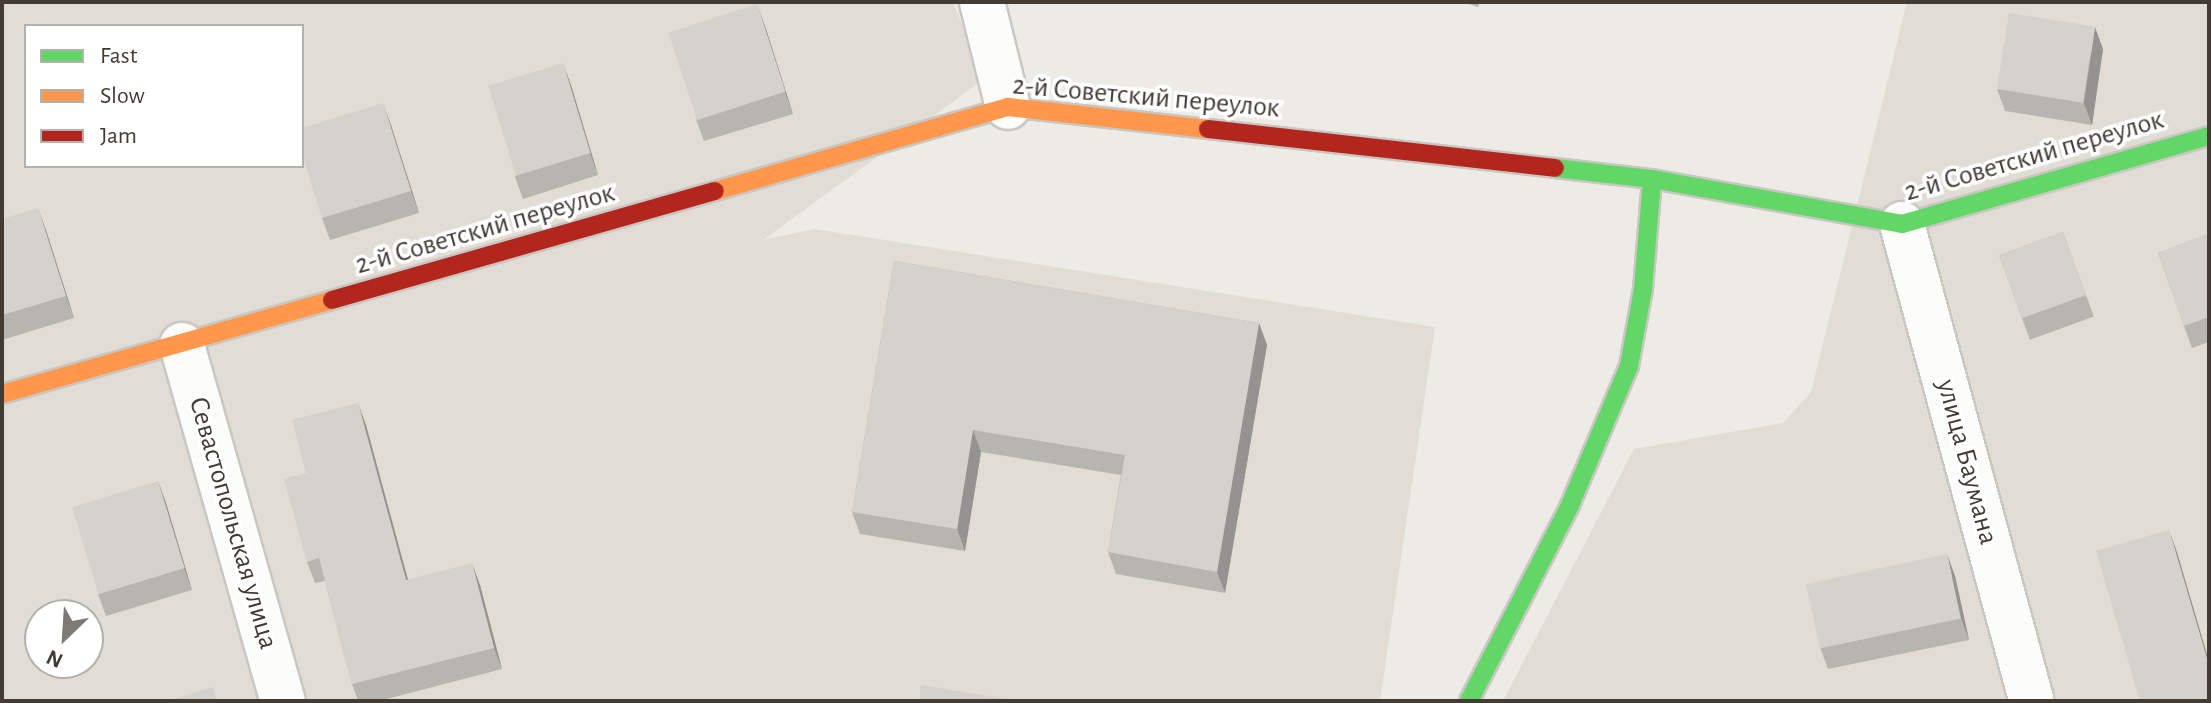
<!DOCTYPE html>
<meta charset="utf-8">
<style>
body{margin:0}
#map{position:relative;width:2211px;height:703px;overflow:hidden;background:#edebe6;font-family:"Alegreya Sans",sans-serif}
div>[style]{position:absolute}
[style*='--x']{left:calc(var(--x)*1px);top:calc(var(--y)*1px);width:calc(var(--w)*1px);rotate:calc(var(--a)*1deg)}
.residential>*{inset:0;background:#e1ddd4}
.roads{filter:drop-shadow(2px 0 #c9c7c2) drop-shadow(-2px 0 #c9c7c2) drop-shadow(0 2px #c9c7c2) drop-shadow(0 -2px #c9c7c2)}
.street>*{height:44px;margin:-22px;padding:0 22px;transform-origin:22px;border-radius:22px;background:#fcfcfb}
.fast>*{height:18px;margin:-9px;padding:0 9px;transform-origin:9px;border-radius:9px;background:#63d668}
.slow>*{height:18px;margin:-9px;padding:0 9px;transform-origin:9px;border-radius:9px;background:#ff974d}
.jam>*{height:18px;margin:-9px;padding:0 9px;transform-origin:9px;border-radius:9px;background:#b3261e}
.wall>*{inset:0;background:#b7b5b0;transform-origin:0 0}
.shaded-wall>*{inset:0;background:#959390}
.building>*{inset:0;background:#d5d2cd;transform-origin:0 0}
span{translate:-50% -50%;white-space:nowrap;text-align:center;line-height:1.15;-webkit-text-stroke:7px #fff;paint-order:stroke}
.street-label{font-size:28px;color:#423c34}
.frame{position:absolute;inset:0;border:4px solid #423c34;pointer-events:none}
.legend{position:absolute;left:24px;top:24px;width:280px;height:144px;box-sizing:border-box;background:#fff;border:2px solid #b3b1ae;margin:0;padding:10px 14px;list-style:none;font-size:24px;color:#423c34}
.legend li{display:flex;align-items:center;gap:16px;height:40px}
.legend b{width:40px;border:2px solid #b3b1ae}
.north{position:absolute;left:24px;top:599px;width:80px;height:80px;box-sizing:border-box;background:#fff;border:2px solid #b3b1ae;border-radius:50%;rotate:205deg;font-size:22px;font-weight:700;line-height:32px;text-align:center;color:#423c34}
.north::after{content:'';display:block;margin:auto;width:28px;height:36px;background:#7e7972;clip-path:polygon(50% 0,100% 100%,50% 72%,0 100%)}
</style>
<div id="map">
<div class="residential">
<div style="clip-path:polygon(evenodd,2px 2px,953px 2px,984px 79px,763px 240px,815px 229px,1435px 327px,1380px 701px,2px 701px,2px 2px,26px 26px,302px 26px,302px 166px,26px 166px,26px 26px,2px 2px,40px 615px,88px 615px,88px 663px,40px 663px,40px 615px)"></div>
<div style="clip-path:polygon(1907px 2px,2209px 2px,2209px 701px,1503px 701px,1634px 449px,1783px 423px,1811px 392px)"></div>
</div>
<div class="roads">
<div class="street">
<div style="--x:982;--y:2;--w:108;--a:76.1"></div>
<div style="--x:1902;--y:224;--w:494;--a:74.8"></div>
<div style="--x:182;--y:345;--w:370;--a:74.2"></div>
</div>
<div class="fast">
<div style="--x:1555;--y:168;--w:98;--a:6.5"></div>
<div style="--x:1652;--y:179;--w:254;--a:10.2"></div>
<div style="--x:1902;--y:224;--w:319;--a:-16"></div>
<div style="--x:1469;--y:701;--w:220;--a:-62.7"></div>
<div style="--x:1570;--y:505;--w:151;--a:-67"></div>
<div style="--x:1629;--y:366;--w:78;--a:-79.7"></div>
<div style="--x:1643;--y:289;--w:110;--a:-85.3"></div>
</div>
<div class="slow">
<div style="--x:715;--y:191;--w:305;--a:-16"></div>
<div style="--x:1008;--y:107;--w:201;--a:6.3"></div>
<div style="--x:2;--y:394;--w:343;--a:-15.9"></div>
</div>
<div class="jam">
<div style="--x:1208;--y:129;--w:349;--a:6.4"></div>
<div style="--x:332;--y:300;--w:398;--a:-15.9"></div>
</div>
</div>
<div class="wall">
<div style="clip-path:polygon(1463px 2px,1480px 2px,1478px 7px)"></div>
<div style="clip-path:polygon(765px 26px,793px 114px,704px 141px,696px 119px)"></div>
<div style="clip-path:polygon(2103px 49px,2092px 125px,2005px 111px,1997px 89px)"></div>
<div style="clip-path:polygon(571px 85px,598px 175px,523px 199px,515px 177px)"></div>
<div style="clip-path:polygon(391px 125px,419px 213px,330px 240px,322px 218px)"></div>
<div style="clip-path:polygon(2px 219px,46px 230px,74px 318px,2px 340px)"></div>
<div style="left:2063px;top:232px;width:90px;height:68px;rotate:70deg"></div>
<div style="clip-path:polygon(2209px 234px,2209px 342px,2192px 348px,2158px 253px)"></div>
<div style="clip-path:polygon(894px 261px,1259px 323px,1267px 345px,1225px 593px,1116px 574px,1108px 552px,1121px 475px,981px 452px,965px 551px,860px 534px,852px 512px)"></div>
<div style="clip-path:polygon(366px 425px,408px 580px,480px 585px,502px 669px,379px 701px,358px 701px,352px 684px,325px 581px,315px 583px,307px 562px)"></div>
<div style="clip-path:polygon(158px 481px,166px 503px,192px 590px,106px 616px,98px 594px)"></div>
<div style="clip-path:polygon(1955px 576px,1969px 640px,1828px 669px,1820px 647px)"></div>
</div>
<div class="shaded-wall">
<div style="clip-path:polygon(757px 4px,765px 26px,793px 114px,785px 92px)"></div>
<div style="clip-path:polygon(2095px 27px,2103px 49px,2092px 125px,2084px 103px)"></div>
<div style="clip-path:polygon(563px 63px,571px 85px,598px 175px,590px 153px)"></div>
<div style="clip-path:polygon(383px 103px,391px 125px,419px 213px,411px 191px)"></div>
<div style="clip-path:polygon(38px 208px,46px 230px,74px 318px,66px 296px)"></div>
<div style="clip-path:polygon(1259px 323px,1267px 345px,1225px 593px,1217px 572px)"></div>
<div style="clip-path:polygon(358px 403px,366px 425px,414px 602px,406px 580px)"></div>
<div style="clip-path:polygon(973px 430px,981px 452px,965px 551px,957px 529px)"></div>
<div style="clip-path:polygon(158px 481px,166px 503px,192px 590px,184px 568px)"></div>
<div style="clip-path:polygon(2169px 530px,2177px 552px,2209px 661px,2209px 666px)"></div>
<div style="clip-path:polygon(1947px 554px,1955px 576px,1969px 640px,1961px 618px)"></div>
<div style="clip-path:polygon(472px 563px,480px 585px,502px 669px,494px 648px)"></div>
</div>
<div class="building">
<div style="left:757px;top:4px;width:92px;height:93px;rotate:72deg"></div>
<div style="left:2009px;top:13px;width:87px;height:77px;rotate:9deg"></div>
<div style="left:563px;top:63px;width:94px;height:78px;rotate:73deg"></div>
<div style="clip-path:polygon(383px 103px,411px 191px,322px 218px,302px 155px,302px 128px)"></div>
<div style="clip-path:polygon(38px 208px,66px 296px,2px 315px,2px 219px)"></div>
<div style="left:2063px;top:232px;width:67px;height:68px;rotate:70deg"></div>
<div style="clip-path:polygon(2209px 234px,2209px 317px,2184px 326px,2158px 253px)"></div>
<div style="clip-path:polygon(894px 261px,1259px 323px,1217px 572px,1108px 552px,1125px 455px,973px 430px,957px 529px,852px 512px)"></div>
<div style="clip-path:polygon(358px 403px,406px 580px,472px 563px,494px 648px,352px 684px,319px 558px,307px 562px,284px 479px,306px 473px,292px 420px)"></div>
<div style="left:158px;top:481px;width:91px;height:90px;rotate:73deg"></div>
<div style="clip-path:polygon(2169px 530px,2209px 666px,2209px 701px,2140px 701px,2096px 551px)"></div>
<div style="left:1947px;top:554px;width:66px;height:144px;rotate:78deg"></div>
<div style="clip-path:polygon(921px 685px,1020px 701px,919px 701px)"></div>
<div style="clip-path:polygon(213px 687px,217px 701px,167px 701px)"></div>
</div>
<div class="street-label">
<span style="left:1146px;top:97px;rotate:5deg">2-й Советский переулок</span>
<span style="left:2034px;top:156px;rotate:-16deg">2-й Советский переулок</span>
<span style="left:485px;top:229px;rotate:-16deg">2-й Советский переулок</span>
<span style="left:1967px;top:462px;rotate:75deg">улица Баумана</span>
<span style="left:233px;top:523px;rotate:74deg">Севастопольская улица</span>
</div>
<div class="frame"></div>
<ul class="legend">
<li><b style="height:10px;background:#63d668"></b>Fast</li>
<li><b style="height:10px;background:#ff974d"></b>Slow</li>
<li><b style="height:10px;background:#b3261e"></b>Jam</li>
</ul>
<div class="north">N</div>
</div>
